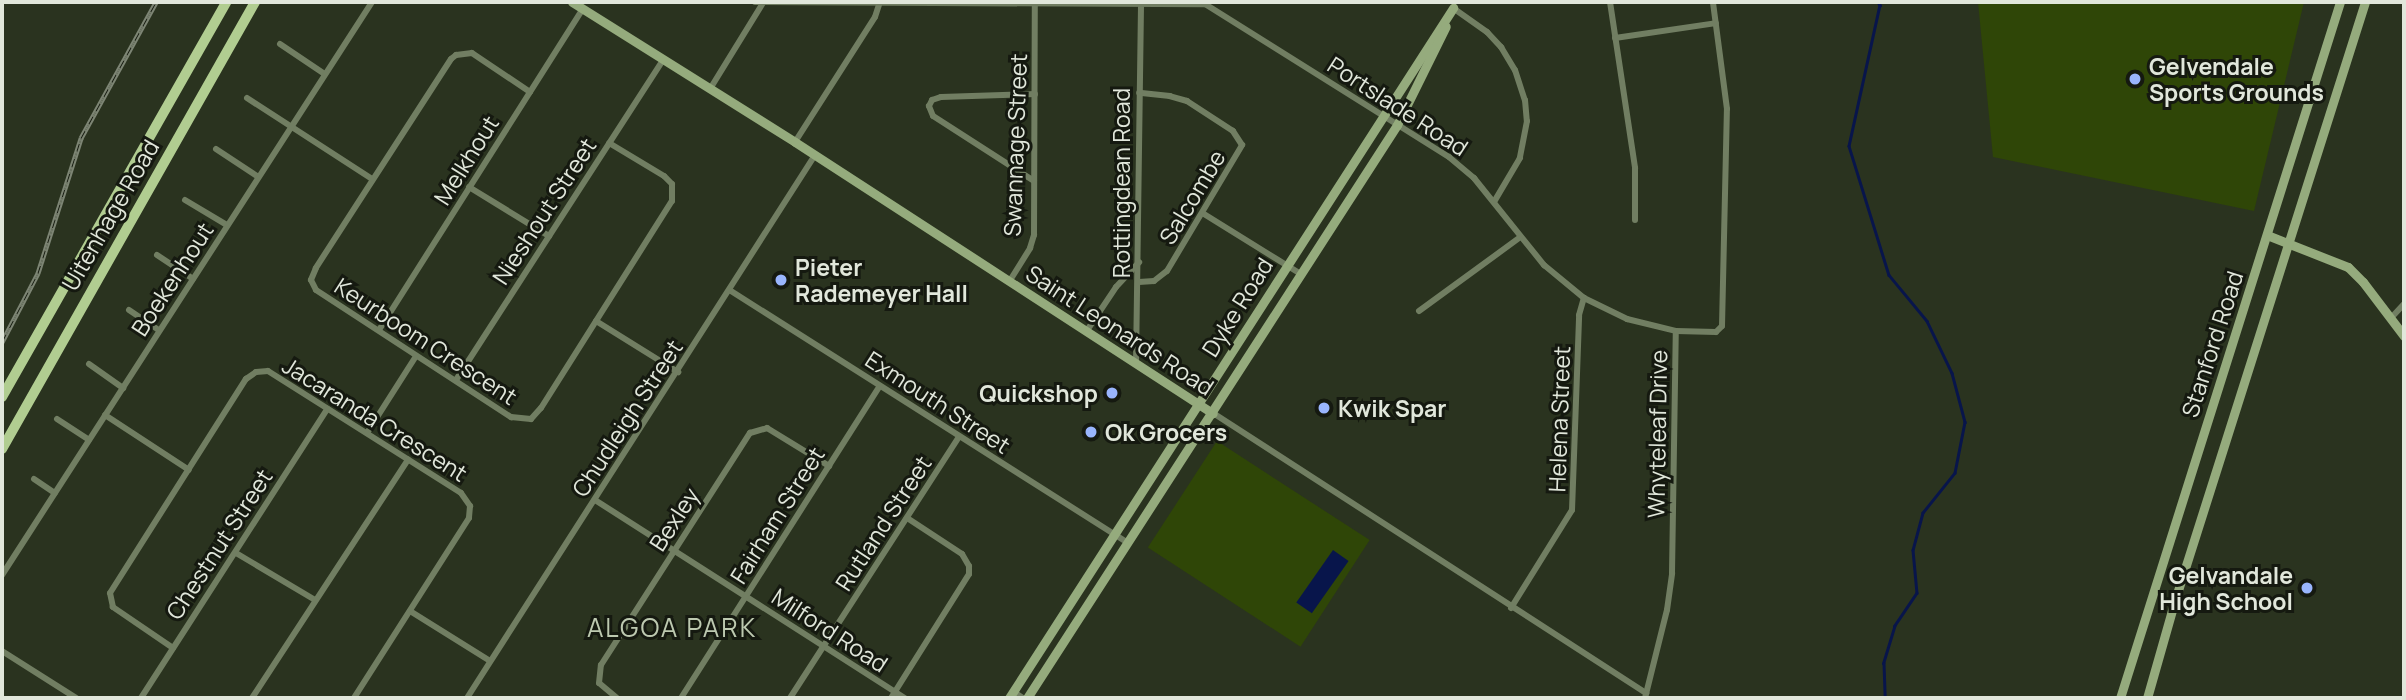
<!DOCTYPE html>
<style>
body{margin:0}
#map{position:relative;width:2406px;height:700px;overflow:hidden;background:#2a331f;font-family:Manrope,sans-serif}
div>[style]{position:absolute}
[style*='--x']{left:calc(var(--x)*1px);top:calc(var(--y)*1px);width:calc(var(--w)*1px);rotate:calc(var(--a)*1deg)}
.green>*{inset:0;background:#2f4607;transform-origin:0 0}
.water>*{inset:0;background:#08154b;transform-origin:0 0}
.stream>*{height:2.5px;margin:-1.25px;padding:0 1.25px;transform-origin:1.25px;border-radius:1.25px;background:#08154b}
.street>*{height:6px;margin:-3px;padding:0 3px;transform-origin:3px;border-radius:3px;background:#717e62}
.secondary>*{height:9px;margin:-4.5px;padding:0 4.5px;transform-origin:4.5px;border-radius:4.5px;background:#95ab7d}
.primary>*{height:10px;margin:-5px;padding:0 5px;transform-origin:5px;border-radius:5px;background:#b1cd91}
.rail>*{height:5px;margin-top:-2.5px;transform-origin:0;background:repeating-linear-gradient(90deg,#151910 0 8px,#7d8574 0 16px);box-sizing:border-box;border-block:2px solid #7d8574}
.dots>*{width:19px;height:19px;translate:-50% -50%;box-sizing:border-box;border:4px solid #151910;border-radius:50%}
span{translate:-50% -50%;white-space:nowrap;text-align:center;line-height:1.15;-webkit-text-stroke:6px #151910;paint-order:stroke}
.poi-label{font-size:23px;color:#e1e7db;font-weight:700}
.left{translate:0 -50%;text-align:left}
.right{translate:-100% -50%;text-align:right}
.street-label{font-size:23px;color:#e1e7db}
.quarter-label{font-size:26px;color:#bdc9b0;letter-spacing:2px}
.frame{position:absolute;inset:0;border:4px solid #e1e7db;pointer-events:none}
</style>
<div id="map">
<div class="green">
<div style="clip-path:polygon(1978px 2px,2304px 2px,2254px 211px,1993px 157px)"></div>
<div style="left:1217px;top:441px;width:182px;height:127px;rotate:33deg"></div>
</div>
<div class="water">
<div style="left:1333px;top:550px;width:19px;height:64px;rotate:35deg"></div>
</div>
<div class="stream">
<div style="--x:1878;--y:2;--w:4;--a:56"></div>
<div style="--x:1880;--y:5;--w:144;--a:102.4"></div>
<div style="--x:1849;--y:146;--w:135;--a:72.8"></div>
<div style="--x:1889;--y:275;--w:60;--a:50.4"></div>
<div style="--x:1927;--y:321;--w:58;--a:64.3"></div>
<div style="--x:1952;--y:373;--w:51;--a:75.1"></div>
<div style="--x:1965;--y:422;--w:52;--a:101.1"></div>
<div style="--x:1955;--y:473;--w:51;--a:128.7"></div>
<div style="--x:1923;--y:513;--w:38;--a:105"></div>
<div style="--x:1913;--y:550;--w:43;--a:84.7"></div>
<div style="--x:1917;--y:593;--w:40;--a:124"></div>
<div style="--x:1895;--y:626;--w:39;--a:107"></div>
<div style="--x:1884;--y:663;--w:35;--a:88"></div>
</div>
<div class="street">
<div style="--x:755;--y:2;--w:450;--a:0.3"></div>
<div style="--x:1205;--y:4;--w:288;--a:32.1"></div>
<div style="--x:1449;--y:157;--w:33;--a:40"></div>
<div style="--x:1474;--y:178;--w:112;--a:51.2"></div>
<div style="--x:1544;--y:265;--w:52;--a:39.5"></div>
<div style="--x:1584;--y:298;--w:48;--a:26"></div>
<div style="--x:1627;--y:319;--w:50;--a:13.8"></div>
<div style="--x:1610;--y:2;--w:168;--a:81.4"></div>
<div style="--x:1635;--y:168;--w:52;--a:90"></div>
<div style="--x:1453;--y:8;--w:42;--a:35.2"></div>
<div style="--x:1487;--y:32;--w:21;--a:47"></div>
<div style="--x:1501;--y:47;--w:27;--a:59"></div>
<div style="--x:1515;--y:70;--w:32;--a:72"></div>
<div style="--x:1525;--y:100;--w:21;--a:85"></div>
<div style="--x:1527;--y:121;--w:38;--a:101"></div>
<div style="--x:1520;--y:158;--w:51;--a:120.6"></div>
<div style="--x:1615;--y:38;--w:102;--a:-8.4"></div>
<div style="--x:280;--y:44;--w:52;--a:34"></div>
<div style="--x:710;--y:89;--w:101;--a:-58.4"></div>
<div style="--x:530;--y:92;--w:70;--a:-146.1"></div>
<div style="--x:472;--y:53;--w:16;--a:173"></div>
<div style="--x:456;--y:55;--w:6;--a:141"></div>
<div style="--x:451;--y:59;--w:249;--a:122.9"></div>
<div style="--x:316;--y:268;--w:13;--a:113"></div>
<div style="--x:311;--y:280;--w:11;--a:63"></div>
<div style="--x:316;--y:290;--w:233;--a:33.1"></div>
<div style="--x:511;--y:417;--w:20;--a:6"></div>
<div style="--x:531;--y:419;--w:15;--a:-48"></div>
<div style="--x:541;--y:408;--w:245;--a:-57.7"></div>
<div style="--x:672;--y:201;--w:17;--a:-90"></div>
<div style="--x:672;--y:184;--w:11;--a:-135"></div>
<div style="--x:664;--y:176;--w:64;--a:-149"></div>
<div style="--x:247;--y:98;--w:149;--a:32.9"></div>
<div style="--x:795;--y:142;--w:148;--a:-57.4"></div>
<div style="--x:875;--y:17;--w:16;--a:-72"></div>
<div style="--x:216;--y:149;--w:49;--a:33.4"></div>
<div style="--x:1034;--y:181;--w:120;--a:-147.2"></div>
<div style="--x:933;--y:116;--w:11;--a:-112"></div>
<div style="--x:929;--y:106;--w:7;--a:-63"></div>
<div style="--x:932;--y:100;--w:9;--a:-18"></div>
<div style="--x:941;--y:97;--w:94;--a:-1.8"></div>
<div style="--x:469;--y:187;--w:94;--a:31.5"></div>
<div style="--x:185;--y:200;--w:49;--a:30.8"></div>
<div style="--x:1204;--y:214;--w:112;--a:31.8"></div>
<div style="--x:157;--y:255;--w:43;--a:33.7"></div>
<div style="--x:1009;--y:282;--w:40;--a:-58"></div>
<div style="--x:1030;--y:248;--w:14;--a:-73"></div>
<div style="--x:1034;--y:235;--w:232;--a:-89.8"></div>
<div style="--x:1139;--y:282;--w:15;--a:-4"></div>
<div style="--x:1154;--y:281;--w:16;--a:-38"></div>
<div style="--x:1167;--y:271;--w:147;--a:-59.2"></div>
<div style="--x:1242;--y:145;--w:17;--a:-123"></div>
<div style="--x:1233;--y:131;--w:55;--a:-146.9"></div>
<div style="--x:1187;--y:101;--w:18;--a:-164"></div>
<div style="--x:1170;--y:96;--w:31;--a:-174"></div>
<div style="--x:731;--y:291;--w:468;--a:32.4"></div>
<div style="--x:129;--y:310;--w:36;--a:34"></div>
<div style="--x:1419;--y:311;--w:124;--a:-36.1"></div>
<div style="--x:2391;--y:318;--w:19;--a:-47"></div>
<div style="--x:596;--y:321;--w:97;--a:31.9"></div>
<div style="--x:379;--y:330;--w:380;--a:-57.6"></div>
<div style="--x:1086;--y:332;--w:54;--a:-56.3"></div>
<div style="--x:1116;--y:287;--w:34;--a:-47"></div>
<div style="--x:89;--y:364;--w:42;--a:35.2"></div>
<div style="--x:1136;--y:364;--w:362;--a:-89.2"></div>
<div style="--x:456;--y:380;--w:381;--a:-57.1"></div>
<div style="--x:1213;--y:413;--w:516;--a:32.89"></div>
<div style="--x:105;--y:415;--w:100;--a:33.2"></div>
<div style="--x:57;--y:419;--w:38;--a:33"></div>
<div style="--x:367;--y:433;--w:91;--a:-57.5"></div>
<div style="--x:34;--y:479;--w:25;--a:34"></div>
<div style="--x:595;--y:500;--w:368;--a:32.6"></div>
<div style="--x:236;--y:553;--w:92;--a:30.7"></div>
<div style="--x:2;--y:575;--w:682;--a:-57.15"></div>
<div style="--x:1511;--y:608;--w:115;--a:-58.1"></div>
<div style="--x:1572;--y:510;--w:195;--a:-87.9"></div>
<div style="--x:1579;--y:315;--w:18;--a:-74"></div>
<div style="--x:410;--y:611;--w:94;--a:32"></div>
<div style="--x:173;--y:648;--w:73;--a:-145.7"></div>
<div style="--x:113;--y:607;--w:14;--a:-102"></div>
<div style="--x:110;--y:593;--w:254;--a:-57.6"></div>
<div style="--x:246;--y:379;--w:12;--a:-35"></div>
<div style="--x:256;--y:372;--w:12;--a:-5"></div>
<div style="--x:268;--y:371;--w:228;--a:32.3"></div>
<div style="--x:461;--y:493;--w:16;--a:55"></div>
<div style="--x:470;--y:506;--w:12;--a:95"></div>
<div style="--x:469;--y:518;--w:214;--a:122.6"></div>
<div style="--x:2;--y:651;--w:88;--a:32.4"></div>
<div style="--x:1014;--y:692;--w:11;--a:34"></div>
<div style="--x:141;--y:698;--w:344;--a:-57.2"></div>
<div style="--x:252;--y:698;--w:285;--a:-56.8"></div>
<div style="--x:467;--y:698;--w:645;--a:-57.34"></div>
<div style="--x:617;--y:698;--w:23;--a:-140"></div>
<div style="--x:599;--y:683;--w:18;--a:-84"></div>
<div style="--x:601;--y:665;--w:276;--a:-57.3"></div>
<div style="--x:750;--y:433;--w:18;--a:-16"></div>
<div style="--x:767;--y:428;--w:73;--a:31.5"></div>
<div style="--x:681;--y:698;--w:370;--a:-57.5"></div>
<div style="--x:790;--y:698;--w:311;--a:-57.1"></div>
<div style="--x:891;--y:698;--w:146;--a:-57.8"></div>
<div style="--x:969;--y:574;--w:8;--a:-90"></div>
<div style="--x:969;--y:566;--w:14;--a:-120"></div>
<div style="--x:962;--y:554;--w:66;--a:-146.8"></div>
<div style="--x:1645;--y:698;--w:91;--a:-76"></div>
<div style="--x:1667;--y:610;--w:37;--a:-82"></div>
<div style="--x:1672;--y:573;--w:242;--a:-89.1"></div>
<div style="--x:1676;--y:331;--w:40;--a:1.4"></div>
<div style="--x:1716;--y:332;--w:8;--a:-45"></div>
<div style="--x:1722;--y:326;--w:217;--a:-88.7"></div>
<div style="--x:1727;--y:109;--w:108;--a:-97.5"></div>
</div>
<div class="secondary">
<div style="--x:572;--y:2;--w:263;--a:32.1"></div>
<div style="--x:795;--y:142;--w:498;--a:33"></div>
<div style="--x:2267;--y:235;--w:87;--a:21.6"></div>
<div style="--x:2348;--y:267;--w:21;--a:45"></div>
<div style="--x:2363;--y:282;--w:68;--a:52.8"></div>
<div style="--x:1009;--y:698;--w:821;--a:-57.24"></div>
<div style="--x:1027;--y:698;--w:682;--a:-57.15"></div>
<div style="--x:1397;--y:125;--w:110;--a:-63.7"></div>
<div style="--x:2120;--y:698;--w:730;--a:-72.46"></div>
<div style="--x:2147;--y:698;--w:99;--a:-74.1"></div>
<div style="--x:2174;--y:603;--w:631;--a:-72.37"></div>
</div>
<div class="primary">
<div style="--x:2;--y:397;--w:454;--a:-60.4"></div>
<div style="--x:2;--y:449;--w:514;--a:-60.49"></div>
</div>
<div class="rail">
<div style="--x:2;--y:342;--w:78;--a:-62.4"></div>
<div style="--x:38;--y:273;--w:142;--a:-72.3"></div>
<div style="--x:81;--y:138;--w:155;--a:-61.1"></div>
</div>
<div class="dots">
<div style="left:2135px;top:79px;background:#99b5fd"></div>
<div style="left:781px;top:280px;background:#99b5fd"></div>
<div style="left:1112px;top:393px;background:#99b5fd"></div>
<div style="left:1324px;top:408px;background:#99b5fd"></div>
<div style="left:1091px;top:432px;background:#99b5fd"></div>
<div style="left:2307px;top:588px;background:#99b5fd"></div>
</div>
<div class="poi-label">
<span class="left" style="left:2149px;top:79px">Gelvendale<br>Sports Grounds</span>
<span class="left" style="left:795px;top:280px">Pieter<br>Rademeyer Hall</span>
<span class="right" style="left:1098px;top:393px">Quickshop</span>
<span class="left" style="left:1338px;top:408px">Kwik Spar</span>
<span class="left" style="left:1105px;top:432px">Ok Grocers</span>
<span class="right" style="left:2293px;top:588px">Gelvandale<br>High School</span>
</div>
<div class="street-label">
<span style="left:1398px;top:106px;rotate:33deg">Portslade Road</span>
<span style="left:1015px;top:145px;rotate:-88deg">Swannage Street</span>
<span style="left:466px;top:160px;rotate:-58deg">Melkhout</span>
<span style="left:1121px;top:183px;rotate:-90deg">Rottingdean Road</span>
<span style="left:1192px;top:197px;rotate:-59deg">Salcombe</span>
<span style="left:544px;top:211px;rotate:-57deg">Nieshout Street</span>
<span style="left:110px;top:215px;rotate:-60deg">Uitenhage Road</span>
<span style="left:172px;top:279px;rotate:-57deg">Boekenhout</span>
<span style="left:1237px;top:307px;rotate:-58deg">Dyke Road</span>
<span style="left:1120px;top:330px;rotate:33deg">Saint Leonards Road</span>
<span style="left:426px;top:341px;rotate:33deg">Keurboom Crescent</span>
<span style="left:2212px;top:344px;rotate:-72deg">Stanford Road</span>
<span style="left:938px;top:402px;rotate:33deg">Exmouth Street</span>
<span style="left:627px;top:418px;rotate:-57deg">Chudleigh Street</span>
<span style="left:375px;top:419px;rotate:32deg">Jacaranda Crescent</span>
<span style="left:1559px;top:419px;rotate:-88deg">Helena Street</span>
<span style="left:1657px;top:434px;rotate:-89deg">Whyteleaf Drive</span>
<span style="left:777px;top:515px;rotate:-58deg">Fairham Street</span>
<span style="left:674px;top:519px;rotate:-57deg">Bexley</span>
<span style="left:883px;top:523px;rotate:-57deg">Rutland Street</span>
<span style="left:219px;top:544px;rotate:-57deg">Chestnut Street</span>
<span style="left:830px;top:630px;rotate:33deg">Milford Road</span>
</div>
<div class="quarter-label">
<span style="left:672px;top:628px">ALGOA PARK</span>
</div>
<div class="frame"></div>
</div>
